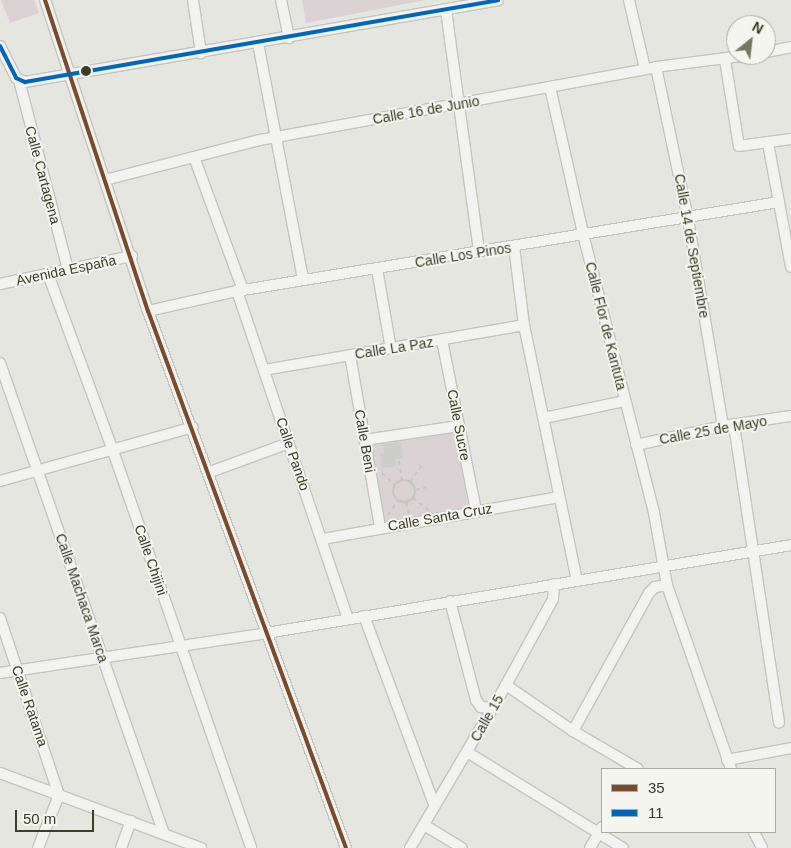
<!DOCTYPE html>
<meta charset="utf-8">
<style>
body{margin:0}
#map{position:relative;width:791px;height:848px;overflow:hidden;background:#e5e6e0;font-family:Helvetica,sans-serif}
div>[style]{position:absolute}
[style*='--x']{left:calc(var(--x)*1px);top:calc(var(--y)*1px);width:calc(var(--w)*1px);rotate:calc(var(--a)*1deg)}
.green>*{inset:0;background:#dad1d5;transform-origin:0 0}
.building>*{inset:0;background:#cdcec9}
.path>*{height:2px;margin-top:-1px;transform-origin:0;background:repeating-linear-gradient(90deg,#c4c6bf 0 4px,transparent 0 8px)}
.path>.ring{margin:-1px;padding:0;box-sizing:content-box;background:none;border:2px solid #c4c6bf;border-radius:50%}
.roads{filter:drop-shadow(1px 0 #c3c4bf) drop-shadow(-1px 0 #c3c4bf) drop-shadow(0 1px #c3c4bf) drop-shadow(0 -1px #c3c4bf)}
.street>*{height:10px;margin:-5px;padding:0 5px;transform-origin:5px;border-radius:5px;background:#f2f2f0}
.bus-1>*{height:4px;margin:-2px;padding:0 2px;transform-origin:2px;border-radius:2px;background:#7a4b2a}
.bus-2>*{height:4px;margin:-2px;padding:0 2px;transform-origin:2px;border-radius:2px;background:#0065bd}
.dots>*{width:14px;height:14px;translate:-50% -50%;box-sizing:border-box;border:2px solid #f4f5ee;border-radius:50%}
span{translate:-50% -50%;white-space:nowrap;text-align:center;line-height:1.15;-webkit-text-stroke:4px #f4f5ee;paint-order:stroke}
.street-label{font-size:14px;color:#3a3e28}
.legend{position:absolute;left:601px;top:768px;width:175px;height:65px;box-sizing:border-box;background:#f4f5ee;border:1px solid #aaac9f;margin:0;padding:6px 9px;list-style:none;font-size:15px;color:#3a3e28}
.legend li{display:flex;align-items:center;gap:10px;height:25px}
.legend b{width:25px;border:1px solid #aaac9f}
.north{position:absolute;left:726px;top:15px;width:50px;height:50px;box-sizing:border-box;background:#f4f5ee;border:1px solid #aaac9f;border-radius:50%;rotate:29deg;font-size:14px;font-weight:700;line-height:20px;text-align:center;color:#3a3e28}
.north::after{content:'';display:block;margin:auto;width:18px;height:22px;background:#767968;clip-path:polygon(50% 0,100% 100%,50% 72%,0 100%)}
.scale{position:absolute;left:15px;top:810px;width:79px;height:22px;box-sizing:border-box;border:2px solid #3a3e28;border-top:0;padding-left:6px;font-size:15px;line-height:18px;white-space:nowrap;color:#3a3e28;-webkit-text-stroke:4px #f4f5ee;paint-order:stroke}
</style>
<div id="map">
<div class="green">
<div style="clip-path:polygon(1px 0,34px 0,39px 13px,10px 23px)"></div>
<div style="clip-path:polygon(302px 0,426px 0,306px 23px)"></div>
<div style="left:455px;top:431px;width:77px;height:85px;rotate:80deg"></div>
</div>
<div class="building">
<div style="clip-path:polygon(401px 442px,403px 458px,395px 459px,396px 466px,382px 468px,380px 453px,384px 453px,383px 444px)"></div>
</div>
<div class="path">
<div style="--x:399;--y:461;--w:19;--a:81"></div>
<div style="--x:382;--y:473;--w:18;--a:43"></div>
<div class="ring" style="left:393px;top:480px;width:20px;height:20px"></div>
<div style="--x:410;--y:482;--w:22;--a:-54"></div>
<div style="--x:415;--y:490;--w:12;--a:-14"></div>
<div style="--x:413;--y:498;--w:20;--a:37"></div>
<div style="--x:406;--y:502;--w:12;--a:76"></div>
<div style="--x:388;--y:515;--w:18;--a:-56"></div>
</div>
<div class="roads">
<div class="street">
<div style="--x:45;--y:0;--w:328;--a:71.7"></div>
<div style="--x:148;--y:311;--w:572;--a:69.76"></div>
<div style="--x:193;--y:0;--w:54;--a:81.4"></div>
<div style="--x:281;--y:0;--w:39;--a:78"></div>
<div style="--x:629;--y:0;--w:71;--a:76.9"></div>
<div style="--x:446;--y:10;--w:243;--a:82.2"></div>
<div style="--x:258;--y:43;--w:241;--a:79.2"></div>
<div style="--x:0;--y:46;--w:36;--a:63"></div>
<div style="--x:16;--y:78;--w:10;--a:24"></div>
<div style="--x:25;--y:82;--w:480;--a:-9.8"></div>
<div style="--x:766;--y:52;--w:25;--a:-11"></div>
<div style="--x:725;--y:60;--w:87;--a:80.8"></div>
<div style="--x:739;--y:146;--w:52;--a:-7.7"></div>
<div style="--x:656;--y:67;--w:155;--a:78.1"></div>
<div style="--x:688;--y:219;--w:210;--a:80.4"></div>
<div style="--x:19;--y:80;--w:195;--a:75.5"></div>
<div style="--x:550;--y:87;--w:151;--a:77.3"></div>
<div style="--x:583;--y:234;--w:288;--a:75.7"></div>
<div style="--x:654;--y:513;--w:73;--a:79.8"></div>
<div style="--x:667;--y:585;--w:195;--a:70.8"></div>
<div style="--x:768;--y:143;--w:126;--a:79.5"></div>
<div style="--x:194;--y:157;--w:142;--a:69.8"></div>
<div style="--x:105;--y:180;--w:160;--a:-14.5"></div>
<div style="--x:260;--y:140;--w:403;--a:-10.4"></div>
<div style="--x:656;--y:67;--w:95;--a:-7.3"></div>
<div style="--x:514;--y:246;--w:80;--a:82.8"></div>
<div style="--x:524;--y:325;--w:260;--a:78.3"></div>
<div style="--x:377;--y:269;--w:81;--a:80.1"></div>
<div style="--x:48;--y:274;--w:189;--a:69.8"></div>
<div style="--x:113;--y:451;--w:420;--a:70.8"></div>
<div style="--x:0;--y:284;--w:135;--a:-12"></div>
<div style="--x:237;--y:291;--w:346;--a:71.3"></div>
<div style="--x:148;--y:311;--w:91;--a:-12.7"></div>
<div style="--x:237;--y:291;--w:549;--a:-9.33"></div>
<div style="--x:442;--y:340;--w:173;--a:78.7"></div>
<div style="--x:350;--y:355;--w:175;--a:80.1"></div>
<div style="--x:0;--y:363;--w:499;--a:70.8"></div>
<div style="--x:264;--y:370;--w:264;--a:-9.8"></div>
<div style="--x:544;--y:418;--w:83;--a:-11.9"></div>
<div style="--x:734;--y:425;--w:301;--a:81.4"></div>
<div style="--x:364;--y:440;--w:96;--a:-8.4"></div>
<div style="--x:636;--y:445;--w:89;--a:-12.3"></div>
<div style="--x:723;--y:426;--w:69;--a:-8.4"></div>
<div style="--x:210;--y:472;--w:84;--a:-20.2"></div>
<div style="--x:0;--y:481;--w:200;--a:-15.6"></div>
<div style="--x:323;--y:539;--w:239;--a:-10.1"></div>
<div style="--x:450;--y:601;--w:102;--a:75.3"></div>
<div style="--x:476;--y:700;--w:9;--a:54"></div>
<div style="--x:481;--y:707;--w:11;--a:5"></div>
<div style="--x:364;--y:616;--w:201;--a:69.6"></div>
<div style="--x:0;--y:618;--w:187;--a:71.6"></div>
<div style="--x:59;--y:795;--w:152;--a:20.5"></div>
<div style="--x:0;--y:673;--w:270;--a:-8.5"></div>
<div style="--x:267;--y:633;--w:531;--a:-9.53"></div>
<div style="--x:506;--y:685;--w:81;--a:34.5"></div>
<div style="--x:573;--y:731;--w:75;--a:30.3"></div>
<div style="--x:573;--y:731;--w:158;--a:-61.2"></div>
<div style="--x:649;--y:593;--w:8;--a:-45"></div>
<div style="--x:655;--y:587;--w:12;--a:-9"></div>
<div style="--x:467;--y:752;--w:183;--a:31.6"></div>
<div style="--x:727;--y:760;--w:65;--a:-10.6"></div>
<div style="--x:0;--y:773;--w:63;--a:20.4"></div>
<div style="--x:59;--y:795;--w:57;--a:111.6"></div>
<div style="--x:424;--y:825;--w:44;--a:31.2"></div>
<div style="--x:754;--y:832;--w:18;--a:63"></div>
<div style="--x:121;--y:848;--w:29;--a:-70"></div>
<div style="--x:410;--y:848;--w:189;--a:-59.5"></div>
<div style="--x:506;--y:685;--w:98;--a:-61.3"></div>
<div style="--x:553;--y:599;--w:15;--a:-86"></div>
<div style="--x:590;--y:848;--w:24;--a:-60"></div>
</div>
</div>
<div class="bus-1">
<div style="--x:45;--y:0;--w:328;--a:71.7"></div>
<div style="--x:148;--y:311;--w:572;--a:69.76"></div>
</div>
<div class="bus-2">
<div style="--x:0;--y:46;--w:36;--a:63"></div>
<div style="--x:16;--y:78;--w:10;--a:24"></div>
<div style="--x:25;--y:82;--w:480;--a:-9.8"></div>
</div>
<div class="dots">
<div style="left:86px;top:71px;background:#3a3e28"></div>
</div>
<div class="street-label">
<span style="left:426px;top:110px;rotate:-10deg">Calle 16 de Junio</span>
<span style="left:43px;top:175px;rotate:75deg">Calle Cartagena</span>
<span style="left:692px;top:246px;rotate:80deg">Calle 14 de Septiembre</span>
<span style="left:463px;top:255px;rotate:-9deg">Calle Los Pinos</span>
<span style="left:66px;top:270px;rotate:-12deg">Avenida España</span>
<span style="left:606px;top:326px;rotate:76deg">Calle Flor de Kantuta</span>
<span style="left:394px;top:348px;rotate:-9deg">Calle La Paz</span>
<span style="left:459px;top:425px;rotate:79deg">Calle Sucre</span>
<span style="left:713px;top:430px;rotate:-10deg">Calle 25 de Mayo</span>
<span style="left:365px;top:441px;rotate:80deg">Calle Beni</span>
<span style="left:293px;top:454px;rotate:71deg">Calle Pando</span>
<span style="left:440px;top:517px;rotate:-10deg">Calle Santa Cruz</span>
<span style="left:151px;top:560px;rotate:71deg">Calle Chijini</span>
<span style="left:82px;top:598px;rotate:71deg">Calle Machaca Marca</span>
<span style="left:30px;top:706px;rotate:71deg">Calle Ratama</span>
<span style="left:487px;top:718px;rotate:-60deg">Calle 15</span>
</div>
<ul class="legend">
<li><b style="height:6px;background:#7a4b2a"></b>35</li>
<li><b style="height:6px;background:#0065bd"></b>11</li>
</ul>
<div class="north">N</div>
<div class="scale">50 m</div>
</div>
